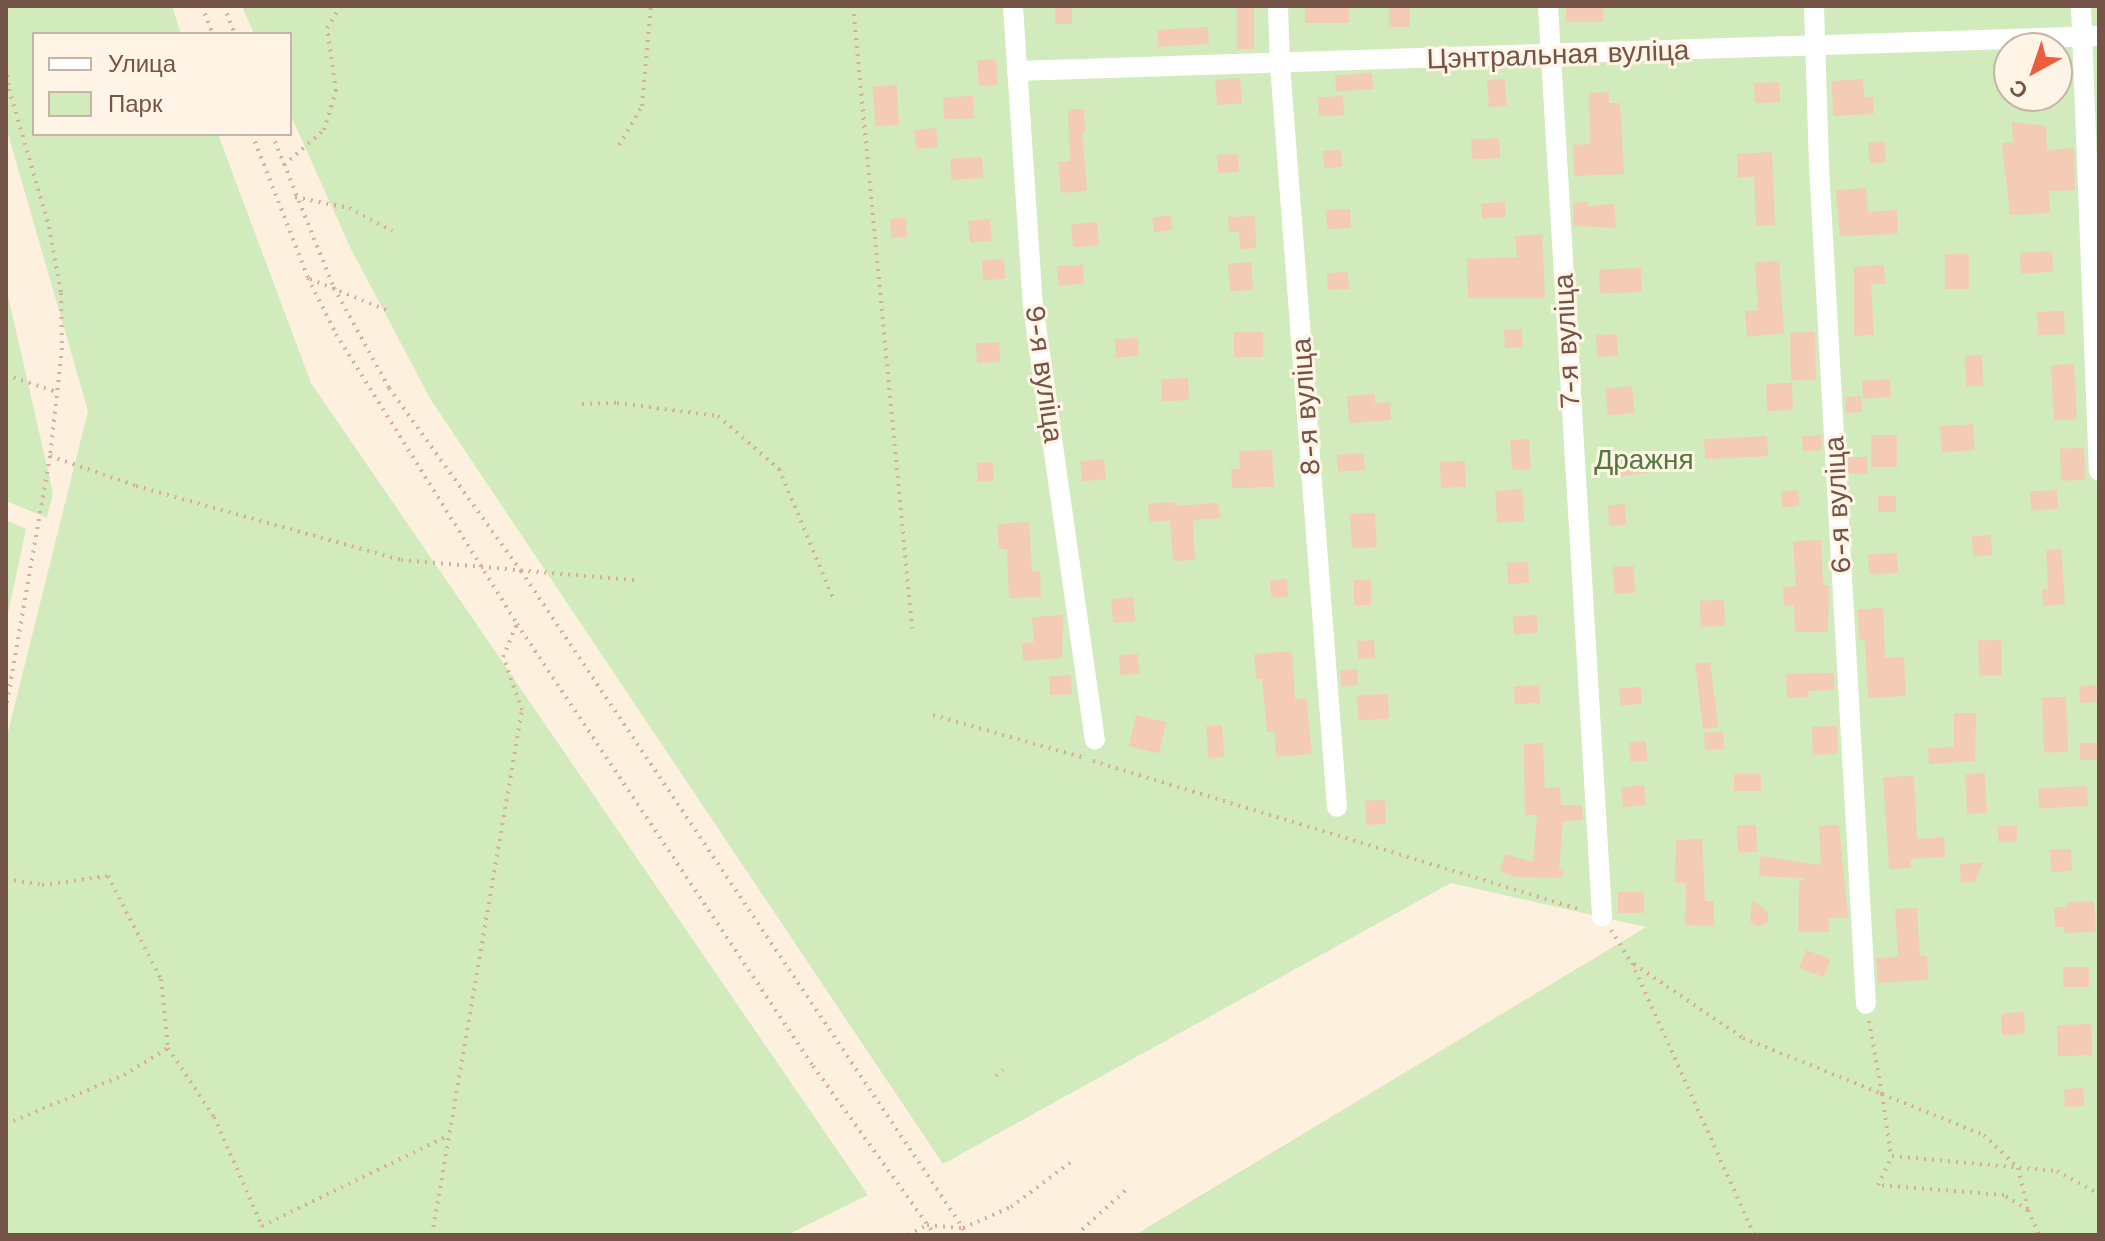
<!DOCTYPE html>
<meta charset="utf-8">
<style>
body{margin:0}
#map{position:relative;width:2105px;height:1241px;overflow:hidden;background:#fdf0de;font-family:"Work Sans",sans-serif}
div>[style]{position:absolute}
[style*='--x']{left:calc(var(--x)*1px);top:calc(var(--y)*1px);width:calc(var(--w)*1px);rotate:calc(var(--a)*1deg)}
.green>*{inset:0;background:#d1ebbd}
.building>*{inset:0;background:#f4cbb5;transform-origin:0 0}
.path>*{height:4px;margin-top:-2px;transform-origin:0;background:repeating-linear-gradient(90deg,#d8ae99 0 2px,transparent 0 8px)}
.street>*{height:20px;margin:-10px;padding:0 10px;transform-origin:10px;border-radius:10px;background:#fff}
span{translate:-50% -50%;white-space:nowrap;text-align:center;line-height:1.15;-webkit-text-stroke:6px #fff4e5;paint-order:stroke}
.street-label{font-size:28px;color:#745446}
.park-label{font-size:28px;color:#527a3d}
.frame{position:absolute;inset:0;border:8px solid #745446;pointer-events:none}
.legend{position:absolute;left:32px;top:32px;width:260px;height:104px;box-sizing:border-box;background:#fff4e5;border:2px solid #c7b4a5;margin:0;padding:10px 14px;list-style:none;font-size:24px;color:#745446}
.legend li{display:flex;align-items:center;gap:16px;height:40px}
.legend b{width:40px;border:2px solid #c7b4a5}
.north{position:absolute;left:1993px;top:32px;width:80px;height:80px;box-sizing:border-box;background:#fff4e5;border:2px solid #c7b4a5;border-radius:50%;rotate:220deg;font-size:22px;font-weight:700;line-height:32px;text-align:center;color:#745446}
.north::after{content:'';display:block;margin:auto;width:28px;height:36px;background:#ed5c3d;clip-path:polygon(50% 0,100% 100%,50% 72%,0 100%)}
</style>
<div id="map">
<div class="green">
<div style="clip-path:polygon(6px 6px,172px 6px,181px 34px,34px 34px,34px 134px,218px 134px,311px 383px,868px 1195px,787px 1235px,6px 1235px,6px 740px,88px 411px,6px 127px)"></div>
<div style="clip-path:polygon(evenodd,242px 6px,2099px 6px,2099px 1235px,1135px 1235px,1646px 927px,1451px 883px,943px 1164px,431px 400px,351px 249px,290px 114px,290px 34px,254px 34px,242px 6px,2009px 48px,2057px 48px,2057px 96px,2009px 96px,2009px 48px)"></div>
<div style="clip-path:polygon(6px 287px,53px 493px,47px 518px,6px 501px)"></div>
<div style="clip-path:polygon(6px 520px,26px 529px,6px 623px)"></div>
</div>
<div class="building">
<div style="left:1055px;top:6px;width:17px;height:18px"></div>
<div style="left:1237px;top:6px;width:17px;height:43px"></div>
<div style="left:1305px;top:6px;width:44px;height:17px"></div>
<div style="left:1389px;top:6px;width:21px;height:21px"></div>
<div style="left:1566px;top:6px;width:37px;height:16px"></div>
<div style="left:1208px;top:27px;width:17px;height:51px;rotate:87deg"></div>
<div style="left:996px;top:59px;width:26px;height:19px;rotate:86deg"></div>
<div style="left:1372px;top:73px;width:16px;height:37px;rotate:86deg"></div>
<div style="left:1240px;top:78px;width:25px;height:25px;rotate:85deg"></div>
<div style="left:1505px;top:79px;width:27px;height:18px;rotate:86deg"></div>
<div style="clip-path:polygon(1863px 79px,1864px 98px,1873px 97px,1874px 114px,1833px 116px,1832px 81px)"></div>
<div style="left:1779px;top:82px;width:20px;height:25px;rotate:87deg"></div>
<div style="left:897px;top:85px;width:40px;height:24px;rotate:87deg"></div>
<div style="clip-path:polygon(1609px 92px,1609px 103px,1620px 103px,1624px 174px,1574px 176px,1573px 145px,1590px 144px,1589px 93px)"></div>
<div style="left:973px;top:96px;width:22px;height:30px;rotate:87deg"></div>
<div style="left:1343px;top:96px;width:19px;height:25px;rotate:87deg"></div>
<div style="clip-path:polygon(1068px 109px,1084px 109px,1085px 132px,1082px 132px,1087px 191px,1061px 193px,1058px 162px,1070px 162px)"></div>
<div style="clip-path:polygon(2012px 122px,2046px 126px,2047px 150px,2074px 148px,2075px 190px,2049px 191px,2050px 213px,2010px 215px,2002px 143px,2013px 142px)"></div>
<div style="left:936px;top:128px;width:19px;height:22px;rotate:84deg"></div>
<div style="left:1499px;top:138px;width:20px;height:28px;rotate:87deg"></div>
<div style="left:1884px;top:141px;width:21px;height:16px;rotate:85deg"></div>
<div style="left:1341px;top:150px;width:17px;height:18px;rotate:87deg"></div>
<div style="clip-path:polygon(1772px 152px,1775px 225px,1756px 226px,1754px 176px,1738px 178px,1737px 154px)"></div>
<div style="left:1238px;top:154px;width:18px;height:21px;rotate:87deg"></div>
<div style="left:982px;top:157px;width:21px;height:32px;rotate:87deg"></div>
<div style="clip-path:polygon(1866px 188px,1868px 212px,1897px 210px,1898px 234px,1840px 236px,1836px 190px)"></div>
<div style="left:1505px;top:202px;width:15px;height:24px;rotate:86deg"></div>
<div style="clip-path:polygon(1588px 202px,1588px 206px,1614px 204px,1616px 228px,1574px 226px,1573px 203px)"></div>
<div style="left:1350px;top:209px;width:19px;height:24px;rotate:87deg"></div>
<div style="left:1170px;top:215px;width:15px;height:18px;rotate:82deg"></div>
<div style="clip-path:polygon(1255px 216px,1256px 248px,1240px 249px,1239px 232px,1229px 232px,1228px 217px)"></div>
<div style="left:906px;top:218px;width:19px;height:16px;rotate:87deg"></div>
<div style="left:990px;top:219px;width:22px;height:22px;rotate:85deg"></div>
<div style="left:1097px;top:222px;width:23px;height:26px;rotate:85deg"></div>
<div style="clip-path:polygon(1542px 234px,1545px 298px,1468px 298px,1467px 259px,1517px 257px,1515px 236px)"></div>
<div style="left:2052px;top:251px;width:21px;height:32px;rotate:87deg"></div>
<div style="left:1945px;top:254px;width:24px;height:35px"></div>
<div style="left:1004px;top:259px;width:20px;height:22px;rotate:87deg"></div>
<div style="clip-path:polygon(1779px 261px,1784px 333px,1747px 337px,1745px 311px,1758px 310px,1755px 262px)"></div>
<div style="left:1251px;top:262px;width:28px;height:23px;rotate:86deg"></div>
<div style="left:1083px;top:265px;width:19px;height:26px;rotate:87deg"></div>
<div style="clip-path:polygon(1884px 265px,1885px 284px,1871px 284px,1874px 335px,1854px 336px,1854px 267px)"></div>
<div style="left:1641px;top:268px;width:24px;height:42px;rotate:88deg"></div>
<div style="left:1348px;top:272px;width:17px;height:21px;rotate:87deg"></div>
<div style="left:2064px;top:311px;width:23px;height:27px;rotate:88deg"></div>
<div style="left:1522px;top:329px;width:18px;height:18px;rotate:87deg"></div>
<div style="left:1234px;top:332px;width:29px;height:25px"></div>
<div style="left:1815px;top:332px;width:48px;height:25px;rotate:89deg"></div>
<div style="left:1617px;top:334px;width:22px;height:21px;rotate:87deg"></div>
<div style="left:1138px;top:338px;width:18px;height:23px;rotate:87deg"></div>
<div style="left:999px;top:342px;width:20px;height:23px;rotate:87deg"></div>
<div style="left:1982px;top:355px;width:31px;height:17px;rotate:88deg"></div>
<div style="left:2074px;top:364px;width:55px;height:23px;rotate:87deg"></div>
<div style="left:1188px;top:378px;width:22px;height:27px;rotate:87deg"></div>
<div style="left:1890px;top:379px;width:18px;height:28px;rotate:87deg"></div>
<div style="left:1792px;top:383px;width:27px;height:26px;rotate:88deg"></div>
<div style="left:1632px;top:386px;width:27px;height:27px;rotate:84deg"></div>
<div style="clip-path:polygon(1375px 394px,1375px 403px,1390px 402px,1391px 420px,1349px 423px,1347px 396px)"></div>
<div style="left:1861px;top:396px;width:16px;height:16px;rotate:86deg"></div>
<div style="left:1973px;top:424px;width:26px;height:33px;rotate:86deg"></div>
<div style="left:1821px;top:435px;width:15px;height:19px;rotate:86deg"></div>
<div style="left:1871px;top:435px;width:26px;height:32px"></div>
<div style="left:1767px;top:436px;width:20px;height:63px;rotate:87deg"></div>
<div style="left:1529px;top:439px;width:30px;height:19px;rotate:86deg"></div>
<div style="left:2084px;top:448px;width:32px;height:24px;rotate:88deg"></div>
<div style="clip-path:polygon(1272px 450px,1274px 487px,1232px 488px,1231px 469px,1240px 469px,1239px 451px)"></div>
<div style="left:1644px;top:452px;width:21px;height:35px;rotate:82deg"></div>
<div style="left:1364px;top:453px;width:17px;height:27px;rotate:87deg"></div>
<div style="left:1848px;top:457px;width:19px;height:17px"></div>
<div style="left:1104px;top:459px;width:20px;height:24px;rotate:84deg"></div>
<div style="left:1465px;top:461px;width:26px;height:25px;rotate:88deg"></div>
<div style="left:993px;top:462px;width:19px;height:16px;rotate:87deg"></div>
<div style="left:1522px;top:489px;width:32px;height:27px;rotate:86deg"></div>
<div style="left:1798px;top:490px;width:16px;height:17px;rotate:86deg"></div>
<div style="left:2057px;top:490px;width:19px;height:27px;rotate:87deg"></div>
<div style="left:1878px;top:496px;width:18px;height:16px"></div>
<div style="clip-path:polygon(1174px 502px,1175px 506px,1218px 503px,1220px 518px,1193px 520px,1195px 560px,1173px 561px,1170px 520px,1150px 522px,1148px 504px)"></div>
<div style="left:1625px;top:504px;width:21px;height:17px;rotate:87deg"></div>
<div style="left:1375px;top:513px;width:34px;height:25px;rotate:87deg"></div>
<div style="clip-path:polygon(1029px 522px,1032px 572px,1040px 571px,1041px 597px,1009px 598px,1007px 549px,999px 549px,997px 524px)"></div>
<div style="left:1991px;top:535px;width:20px;height:19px;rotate:87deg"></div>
<div style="clip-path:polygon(1821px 540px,1823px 585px,1829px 585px,1828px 632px,1795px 632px,1794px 605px,1784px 606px,1783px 587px,1796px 586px,1793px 541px)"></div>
<div style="clip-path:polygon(2061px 549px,2065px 604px,2043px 606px,2042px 589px,2048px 589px,2046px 550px)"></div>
<div style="left:1897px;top:553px;width:20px;height:29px;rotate:87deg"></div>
<div style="left:1528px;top:562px;width:21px;height:21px;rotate:87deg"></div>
<div style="left:1634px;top:566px;width:27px;height:21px;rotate:88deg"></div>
<div style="left:1287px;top:579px;width:18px;height:17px;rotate:87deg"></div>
<div style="left:1354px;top:580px;width:17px;height:25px"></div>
<div style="left:1133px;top:597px;width:24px;height:22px;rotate:85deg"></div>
<div style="left:1724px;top:600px;width:26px;height:24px;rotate:88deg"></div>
<div style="clip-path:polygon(1883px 608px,1885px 658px,1904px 657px,1906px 696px,1868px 698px,1865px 640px,1859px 640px,1858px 609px)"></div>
<div style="clip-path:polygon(1063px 615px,1062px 658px,1023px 661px,1022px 643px,1034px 642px,1032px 617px)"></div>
<div style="left:1537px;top:615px;width:18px;height:24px;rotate:87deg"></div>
<div style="left:1374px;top:640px;width:18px;height:17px;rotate:87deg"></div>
<div style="left:2001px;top:640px;width:35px;height:23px;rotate:88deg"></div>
<div style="clip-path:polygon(1292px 651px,1295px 699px,1306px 698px,1312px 754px,1276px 757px,1275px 732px,1267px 732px,1262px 679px,1256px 679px,1254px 654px)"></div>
<div style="left:1138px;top:654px;width:20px;height:19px;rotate:87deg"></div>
<div style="left:1710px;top:662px;width:66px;height:15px;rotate:83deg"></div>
<div style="left:1357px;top:669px;width:16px;height:17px;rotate:86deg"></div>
<div style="clip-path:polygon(1834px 673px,1835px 690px,1808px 691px,1809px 697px,1787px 698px,1786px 674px)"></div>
<div style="left:1071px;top:675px;width:19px;height:22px;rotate:87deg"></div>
<div style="left:1539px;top:685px;width:18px;height:25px;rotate:87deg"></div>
<div style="left:2097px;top:685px;width:17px;height:18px;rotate:87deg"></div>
<div style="left:1641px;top:687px;width:17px;height:22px;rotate:87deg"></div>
<div style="left:1388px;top:694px;width:25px;height:31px;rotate:88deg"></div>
<div style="left:2066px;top:697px;width:55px;height:24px;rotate:88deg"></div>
<div style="clip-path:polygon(1954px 713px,1976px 713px,1975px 761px,1929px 764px,1928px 748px,1954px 747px)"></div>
<div style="left:1136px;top:715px;width:31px;height:32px;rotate:13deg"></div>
<div style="left:1222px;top:725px;width:32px;height:16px;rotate:86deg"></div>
<div style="left:1837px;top:726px;width:28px;height:25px;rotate:88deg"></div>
<div style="left:1723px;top:732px;width:17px;height:19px;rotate:87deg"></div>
<div style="left:1646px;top:741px;width:20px;height:17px;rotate:87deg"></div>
<div style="clip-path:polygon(1543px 743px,1545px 788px,1560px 787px,1561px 805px,1582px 805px,1583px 820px,1563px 821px,1559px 869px,1563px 870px,1562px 878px,1517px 877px,1500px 872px,1505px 854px,1533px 862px,1537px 815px,1525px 815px,1524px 744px)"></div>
<div style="left:2099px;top:743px;width:17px;height:19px;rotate:90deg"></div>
<div style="left:1985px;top:773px;width:40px;height:20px;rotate:87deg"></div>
<div style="left:1734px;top:774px;width:27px;height:17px"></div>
<div style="clip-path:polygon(1914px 776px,1917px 839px,1944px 837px,1945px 857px,1910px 859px,1911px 868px,1889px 869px,1883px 777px)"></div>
<div style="left:1644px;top:785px;width:20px;height:23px;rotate:84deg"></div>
<div style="left:2087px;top:786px;width:20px;height:49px;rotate:87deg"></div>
<div style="left:1385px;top:800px;width:24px;height:20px;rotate:88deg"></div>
<div style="left:1756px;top:825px;width:27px;height:19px;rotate:88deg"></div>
<div style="clip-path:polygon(1839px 825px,1848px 918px,1829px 918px,1829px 932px,1798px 932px,1799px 882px,1806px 878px,1759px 876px,1760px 856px,1821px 865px,1819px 826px)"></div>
<div style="left:1998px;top:826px;width:19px;height:16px"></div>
<div style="clip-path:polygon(1702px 839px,1705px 901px,1714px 901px,1714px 926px,1685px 925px,1686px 883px,1675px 883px,1676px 840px)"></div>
<div style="left:2071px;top:849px;width:22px;height:21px;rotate:87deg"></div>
<div style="clip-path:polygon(1983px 862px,1975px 882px,1961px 883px,1960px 864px)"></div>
<div style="left:1644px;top:892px;width:21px;height:26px;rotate:90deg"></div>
<div style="clip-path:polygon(1752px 900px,1768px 912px,1768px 922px,1758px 927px,1750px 921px)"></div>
<div style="clip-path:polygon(2094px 901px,2096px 932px,2065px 933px,2064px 927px,2055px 927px,2054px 907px,2066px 907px,2068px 902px)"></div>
<div style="clip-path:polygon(1917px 908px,1920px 956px,1927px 956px,1928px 980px,1878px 983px,1876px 958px,1898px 957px,1895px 909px)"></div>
<div style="left:1806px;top:950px;width:26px;height:19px;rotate:21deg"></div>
<div style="left:2089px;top:967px;width:20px;height:26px;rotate:90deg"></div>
<div style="left:2024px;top:1012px;width:22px;height:23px;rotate:87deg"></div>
<div style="left:2091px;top:1024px;width:31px;height:34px;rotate:88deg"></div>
<div style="left:2083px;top:1088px;width:18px;height:19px;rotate:87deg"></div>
</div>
<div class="path">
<div style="--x:202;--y:6;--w:30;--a:69"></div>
<div style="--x:224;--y:6;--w:30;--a:69"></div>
<div style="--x:853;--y:6;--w:625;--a:84.58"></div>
<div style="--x:6;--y:67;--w:22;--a:82"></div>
<div style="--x:9;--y:89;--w:144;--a:73.8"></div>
<div style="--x:49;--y:227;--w:67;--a:79.7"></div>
<div style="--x:61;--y:293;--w:55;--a:89"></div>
<div style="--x:62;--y:348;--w:109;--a:96.3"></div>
<div style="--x:50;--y:456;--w:255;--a:99.9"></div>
<div style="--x:252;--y:134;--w:155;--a:68.7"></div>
<div style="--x:308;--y:278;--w:63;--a:63.4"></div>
<div style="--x:336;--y:334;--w:342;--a:58"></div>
<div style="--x:517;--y:624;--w:532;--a:56.19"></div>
<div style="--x:813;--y:1066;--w:208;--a:54.2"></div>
<div style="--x:272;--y:134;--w:166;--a:68.1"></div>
<div style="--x:334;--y:288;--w:114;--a:61.2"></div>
<div style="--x:389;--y:388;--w:226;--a:54.2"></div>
<div style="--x:521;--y:571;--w:792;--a:56.07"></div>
<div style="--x:963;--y:1228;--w:52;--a:-23.6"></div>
<div style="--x:1011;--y:1207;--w:80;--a:-36.9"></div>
<div style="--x:619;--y:145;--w:45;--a:-59.5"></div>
<div style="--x:642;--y:106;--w:100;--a:-84.9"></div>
<div style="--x:284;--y:165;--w:53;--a:-41.2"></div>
<div style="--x:324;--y:130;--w:41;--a:-72.9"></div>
<div style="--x:336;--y:91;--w:64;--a:-98.1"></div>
<div style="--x:327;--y:28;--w:26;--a:-58"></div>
<div style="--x:295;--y:197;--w:55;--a:11.5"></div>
<div style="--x:349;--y:208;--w:49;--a:28.1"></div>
<div style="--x:310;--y:279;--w:85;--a:22.1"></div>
<div style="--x:6;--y:375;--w:54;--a:18.4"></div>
<div style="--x:582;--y:404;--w:35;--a:-2"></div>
<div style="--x:617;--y:403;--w:102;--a:7.3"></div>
<div style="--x:718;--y:416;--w:81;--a:41"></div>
<div style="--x:779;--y:469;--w:140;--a:67.3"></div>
<div style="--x:50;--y:456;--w:91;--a:19.2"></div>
<div style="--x:136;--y:486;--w:275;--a:15.6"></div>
<div style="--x:401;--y:560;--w:236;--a:4.9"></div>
<div style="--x:933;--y:715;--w:158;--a:15.8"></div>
<div style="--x:1093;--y:761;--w:511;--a:16.95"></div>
<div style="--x:6;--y:879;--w:36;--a:9"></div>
<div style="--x:42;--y:885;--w:67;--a:-7.8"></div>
<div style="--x:108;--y:876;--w:116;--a:62.8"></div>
<div style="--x:161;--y:979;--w:69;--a:84.2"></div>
<div style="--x:1611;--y:930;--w:39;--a:58"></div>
<div style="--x:1632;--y:963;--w:298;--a:65.8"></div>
<div style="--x:1634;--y:964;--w:132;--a:34.2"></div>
<div style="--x:1743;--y:1038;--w:150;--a:21.9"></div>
<div style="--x:1882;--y:1094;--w:63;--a:81.7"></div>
<div style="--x:1869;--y:1021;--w:74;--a:79.9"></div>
<div style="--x:1882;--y:1094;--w:110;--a:21.9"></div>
<div style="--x:1984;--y:1135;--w:47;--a:44.1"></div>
<div style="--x:2018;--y:1168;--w:43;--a:76.6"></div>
<div style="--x:2028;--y:1210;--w:27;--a:66"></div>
<div style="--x:996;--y:1076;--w:9;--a:-41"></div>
<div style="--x:6;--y:1124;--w:128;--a:-22.6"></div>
<div style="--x:124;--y:1075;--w:52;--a:-31.5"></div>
<div style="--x:168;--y:1048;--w:83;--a:56.3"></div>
<div style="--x:214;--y:1117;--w:119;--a:66.2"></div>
<div style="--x:2028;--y:1210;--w:28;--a:-148"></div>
<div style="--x:2004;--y:1195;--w:126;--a:-175.5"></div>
<div style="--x:1878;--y:1185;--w:32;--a:-64"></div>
<div style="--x:1892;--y:1156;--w:166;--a:5.2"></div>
<div style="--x:2057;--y:1171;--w:48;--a:28.7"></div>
<div style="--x:261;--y:1235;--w:9;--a:-84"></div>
<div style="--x:262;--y:1226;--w:208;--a:-25.9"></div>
<div style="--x:432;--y:1235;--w:533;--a:-80.27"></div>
<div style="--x:522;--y:710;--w:56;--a:-109.7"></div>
<div style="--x:503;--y:657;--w:36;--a:-67"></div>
<div style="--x:908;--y:1235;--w:21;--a:-28"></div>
<div style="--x:927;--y:1225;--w:36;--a:5"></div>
<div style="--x:963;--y:1228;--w:9;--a:54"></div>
<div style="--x:1076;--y:1235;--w:69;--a:-42"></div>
</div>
<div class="street">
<div style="--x:1013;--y:6;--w:300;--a:86.2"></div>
<div style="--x:1033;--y:305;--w:439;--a:81.9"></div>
<div style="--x:1278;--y:6;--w:59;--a:88.1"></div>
<div style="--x:1280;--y:65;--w:744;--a:85.61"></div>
<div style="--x:1548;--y:6;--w:912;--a:86.6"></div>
<div style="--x:1814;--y:6;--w:161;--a:88.2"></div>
<div style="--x:1819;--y:167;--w:838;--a:86.79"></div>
<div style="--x:2081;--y:6;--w:465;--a:87.8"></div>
<div style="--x:1017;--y:71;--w:1083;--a:-1.85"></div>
</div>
<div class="street-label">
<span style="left:1558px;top:55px;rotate:-2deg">Цэнтральная вуліца</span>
<span style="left:1567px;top:341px;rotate:-93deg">7-я вуліца</span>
<span style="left:1044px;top:374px;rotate:82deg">9-я вуліца</span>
<span style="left:1306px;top:407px;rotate:-94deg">8-я вуліца</span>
<span style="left:1838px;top:505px;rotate:-93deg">6-я вуліца</span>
</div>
<div class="park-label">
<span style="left:1644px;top:460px">Дражня</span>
</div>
<div class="frame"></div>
<ul class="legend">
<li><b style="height:10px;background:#fff"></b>Улица</li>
<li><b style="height:22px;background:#d1ebbd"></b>Парк</li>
</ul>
<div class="north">С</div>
</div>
